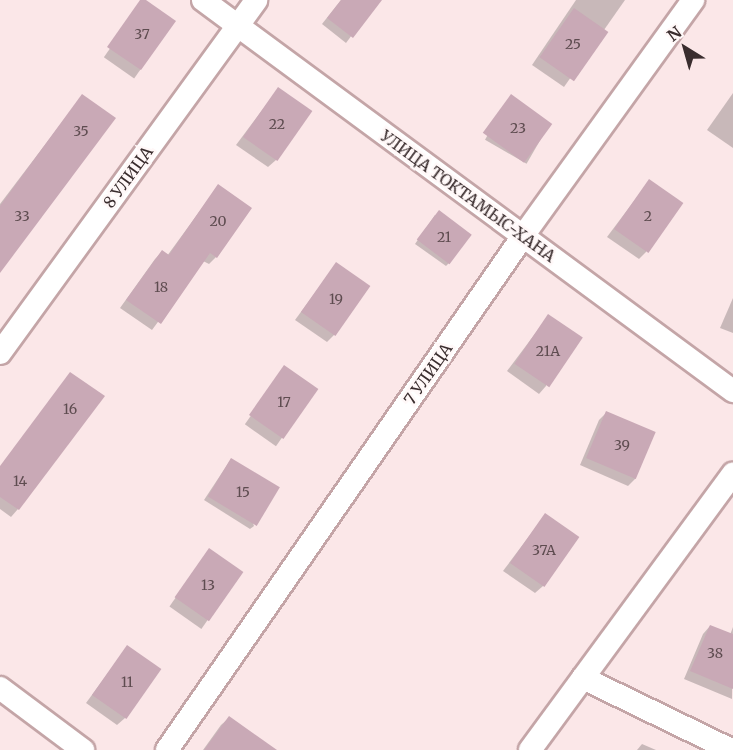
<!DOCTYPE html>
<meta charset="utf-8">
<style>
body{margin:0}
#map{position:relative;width:733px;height:750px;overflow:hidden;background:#fbe7e8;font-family:Merriweather,serif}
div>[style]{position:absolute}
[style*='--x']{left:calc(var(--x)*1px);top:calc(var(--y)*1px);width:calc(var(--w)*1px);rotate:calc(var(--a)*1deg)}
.shadow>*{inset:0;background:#0003;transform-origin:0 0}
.building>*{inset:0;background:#c9a9b6;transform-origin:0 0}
.roads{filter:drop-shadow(2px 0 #c4a5a7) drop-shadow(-2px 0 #c4a5a7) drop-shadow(0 2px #c4a5a7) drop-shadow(0 -2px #c4a5a7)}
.minor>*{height:22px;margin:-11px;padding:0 11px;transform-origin:11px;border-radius:11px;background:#fff}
span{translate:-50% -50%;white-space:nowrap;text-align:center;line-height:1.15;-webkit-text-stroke:5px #fff8f8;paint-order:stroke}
.number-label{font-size:14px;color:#5e4c50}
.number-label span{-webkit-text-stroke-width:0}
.street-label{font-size:16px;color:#3a2d2e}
.north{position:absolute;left:655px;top:18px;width:60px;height:60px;-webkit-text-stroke:4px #fff8f8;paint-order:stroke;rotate:323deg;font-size:16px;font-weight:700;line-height:24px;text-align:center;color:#3a2d2e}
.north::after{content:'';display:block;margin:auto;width:21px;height:27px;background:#3a2d2e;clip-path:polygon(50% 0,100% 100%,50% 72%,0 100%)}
</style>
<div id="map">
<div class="shadow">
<div style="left:144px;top:0;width:37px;height:70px;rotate:35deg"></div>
<div style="clip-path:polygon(341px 0,378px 0,346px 43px,322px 24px)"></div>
<div style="clip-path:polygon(576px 0,625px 0,564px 87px,532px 65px)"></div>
<div style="clip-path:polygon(278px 89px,276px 160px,268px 167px,236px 145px)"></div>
<div style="clip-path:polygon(733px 93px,733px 148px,707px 130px)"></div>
<div style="clip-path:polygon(82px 96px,0 272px,0 204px)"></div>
<div style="left:508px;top:100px;width:48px;height:46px;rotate:30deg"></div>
<div style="clip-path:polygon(649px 181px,646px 252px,639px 259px,607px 237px)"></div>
<div style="clip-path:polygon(218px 186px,216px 257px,209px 264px,203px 261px,152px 330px,120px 308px,155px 259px,162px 252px,167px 256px)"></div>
<div style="clip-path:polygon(435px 215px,449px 263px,446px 266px,415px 244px)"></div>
<div style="clip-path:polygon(336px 264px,334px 335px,327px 342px,295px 320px)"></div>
<div style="clip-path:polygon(733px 298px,733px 333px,720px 328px)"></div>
<div style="clip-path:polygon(549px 315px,546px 386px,539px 394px,507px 371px)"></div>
<div style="left:285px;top:367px;width:38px;height:70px;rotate:35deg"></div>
<div style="clip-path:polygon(606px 413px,636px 478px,628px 486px,580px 465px,599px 420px)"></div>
<div style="clip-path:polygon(231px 459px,254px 526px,250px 529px,204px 500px)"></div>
<div style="clip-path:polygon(0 467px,18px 509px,11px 517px,0 509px)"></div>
<div style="clip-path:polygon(545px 515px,543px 586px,535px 593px,503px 571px)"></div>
<div style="left:209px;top:550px;width:39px;height:69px;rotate:35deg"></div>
<div style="clip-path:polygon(710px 626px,730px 635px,733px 627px,732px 699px,684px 679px,703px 634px)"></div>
<div style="clip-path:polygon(127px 647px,125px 718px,117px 725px,86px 703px)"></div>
<div style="clip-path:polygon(229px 718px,253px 750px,203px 750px,221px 725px)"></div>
<div style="clip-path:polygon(642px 744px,656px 750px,637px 750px)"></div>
</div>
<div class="building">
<div style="clip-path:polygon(140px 0,146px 0,176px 21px,141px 70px,107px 47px)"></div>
<div style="clip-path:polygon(341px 0,382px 0,353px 38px,327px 18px)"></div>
<div style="left:574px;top:8px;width:42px;height:60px;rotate:35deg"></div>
<div style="left:278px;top:87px;width:42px;height:61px;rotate:35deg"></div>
<div style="clip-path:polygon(82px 94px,116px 118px,0 273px,0 206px)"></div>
<div style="left:511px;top:94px;width:51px;height:48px;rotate:36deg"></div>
<div style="left:649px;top:179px;width:42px;height:61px;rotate:35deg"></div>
<div style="clip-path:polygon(218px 184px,252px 208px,217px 258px,210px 253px,161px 324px,126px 300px,162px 250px,169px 255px)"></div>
<div style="left:439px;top:210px;width:41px;height:37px;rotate:37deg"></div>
<div style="left:336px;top:262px;width:42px;height:61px;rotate:35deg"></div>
<div style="left:548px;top:314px;width:42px;height:60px;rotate:34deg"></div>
<div style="left:284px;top:365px;width:42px;height:61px;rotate:35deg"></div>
<div style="clip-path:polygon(70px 372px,105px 396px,19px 510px,0 497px,0 466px)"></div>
<div style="left:606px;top:411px;width:54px;height:51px;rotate:23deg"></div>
<div style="left:231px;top:458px;width:57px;height:45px;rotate:31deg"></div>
<div style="left:545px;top:513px;width:42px;height:61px;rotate:35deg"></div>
<div style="left:209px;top:548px;width:42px;height:60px;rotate:35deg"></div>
<div style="clip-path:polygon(710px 625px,733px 634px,733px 689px,690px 671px)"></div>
<div style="left:127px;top:645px;width:42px;height:61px;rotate:35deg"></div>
<div style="clip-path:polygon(229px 716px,277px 750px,204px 750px)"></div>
</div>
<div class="roads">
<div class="minor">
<div style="--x:203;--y:0;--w:659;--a:36.42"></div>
<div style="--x:0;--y:353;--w:436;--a:-54"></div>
<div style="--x:583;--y:678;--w:165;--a:25.9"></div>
<div style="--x:0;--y:688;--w:104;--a:36.8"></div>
<div style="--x:167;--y:750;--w:625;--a:-55.29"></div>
<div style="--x:523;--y:236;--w:291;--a:-54.2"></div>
<div style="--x:530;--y:750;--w:343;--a:-53.7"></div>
</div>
</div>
<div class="number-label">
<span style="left:142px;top:34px">37</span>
<span style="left:573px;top:44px">25</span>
<span style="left:277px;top:124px">22</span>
<span style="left:518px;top:128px">23</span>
<span style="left:81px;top:131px">35</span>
<span style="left:22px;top:216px">33</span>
<span style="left:648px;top:216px">2</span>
<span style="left:218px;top:221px">20</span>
<span style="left:444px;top:237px">21</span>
<span style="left:161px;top:287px">18</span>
<span style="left:336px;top:299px">19</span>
<span style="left:548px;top:351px">21А</span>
<span style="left:284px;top:402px">17</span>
<span style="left:70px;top:409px">16</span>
<span style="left:622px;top:445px">39</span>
<span style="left:20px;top:481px">14</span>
<span style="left:243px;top:492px">15</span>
<span style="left:544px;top:550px">37А</span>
<span style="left:208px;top:585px">13</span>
<span style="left:715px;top:653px">38</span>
<span style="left:127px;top:682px">11</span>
</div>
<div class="street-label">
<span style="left:128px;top:177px;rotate:-54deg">8 УЛИЦА</span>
<span style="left:468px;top:196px;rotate:36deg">УЛИЦА ТОКТАМЫС-ХАНА</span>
<span style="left:428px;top:374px;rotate:-55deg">7 УЛИЦА</span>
</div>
<div class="north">N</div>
</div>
